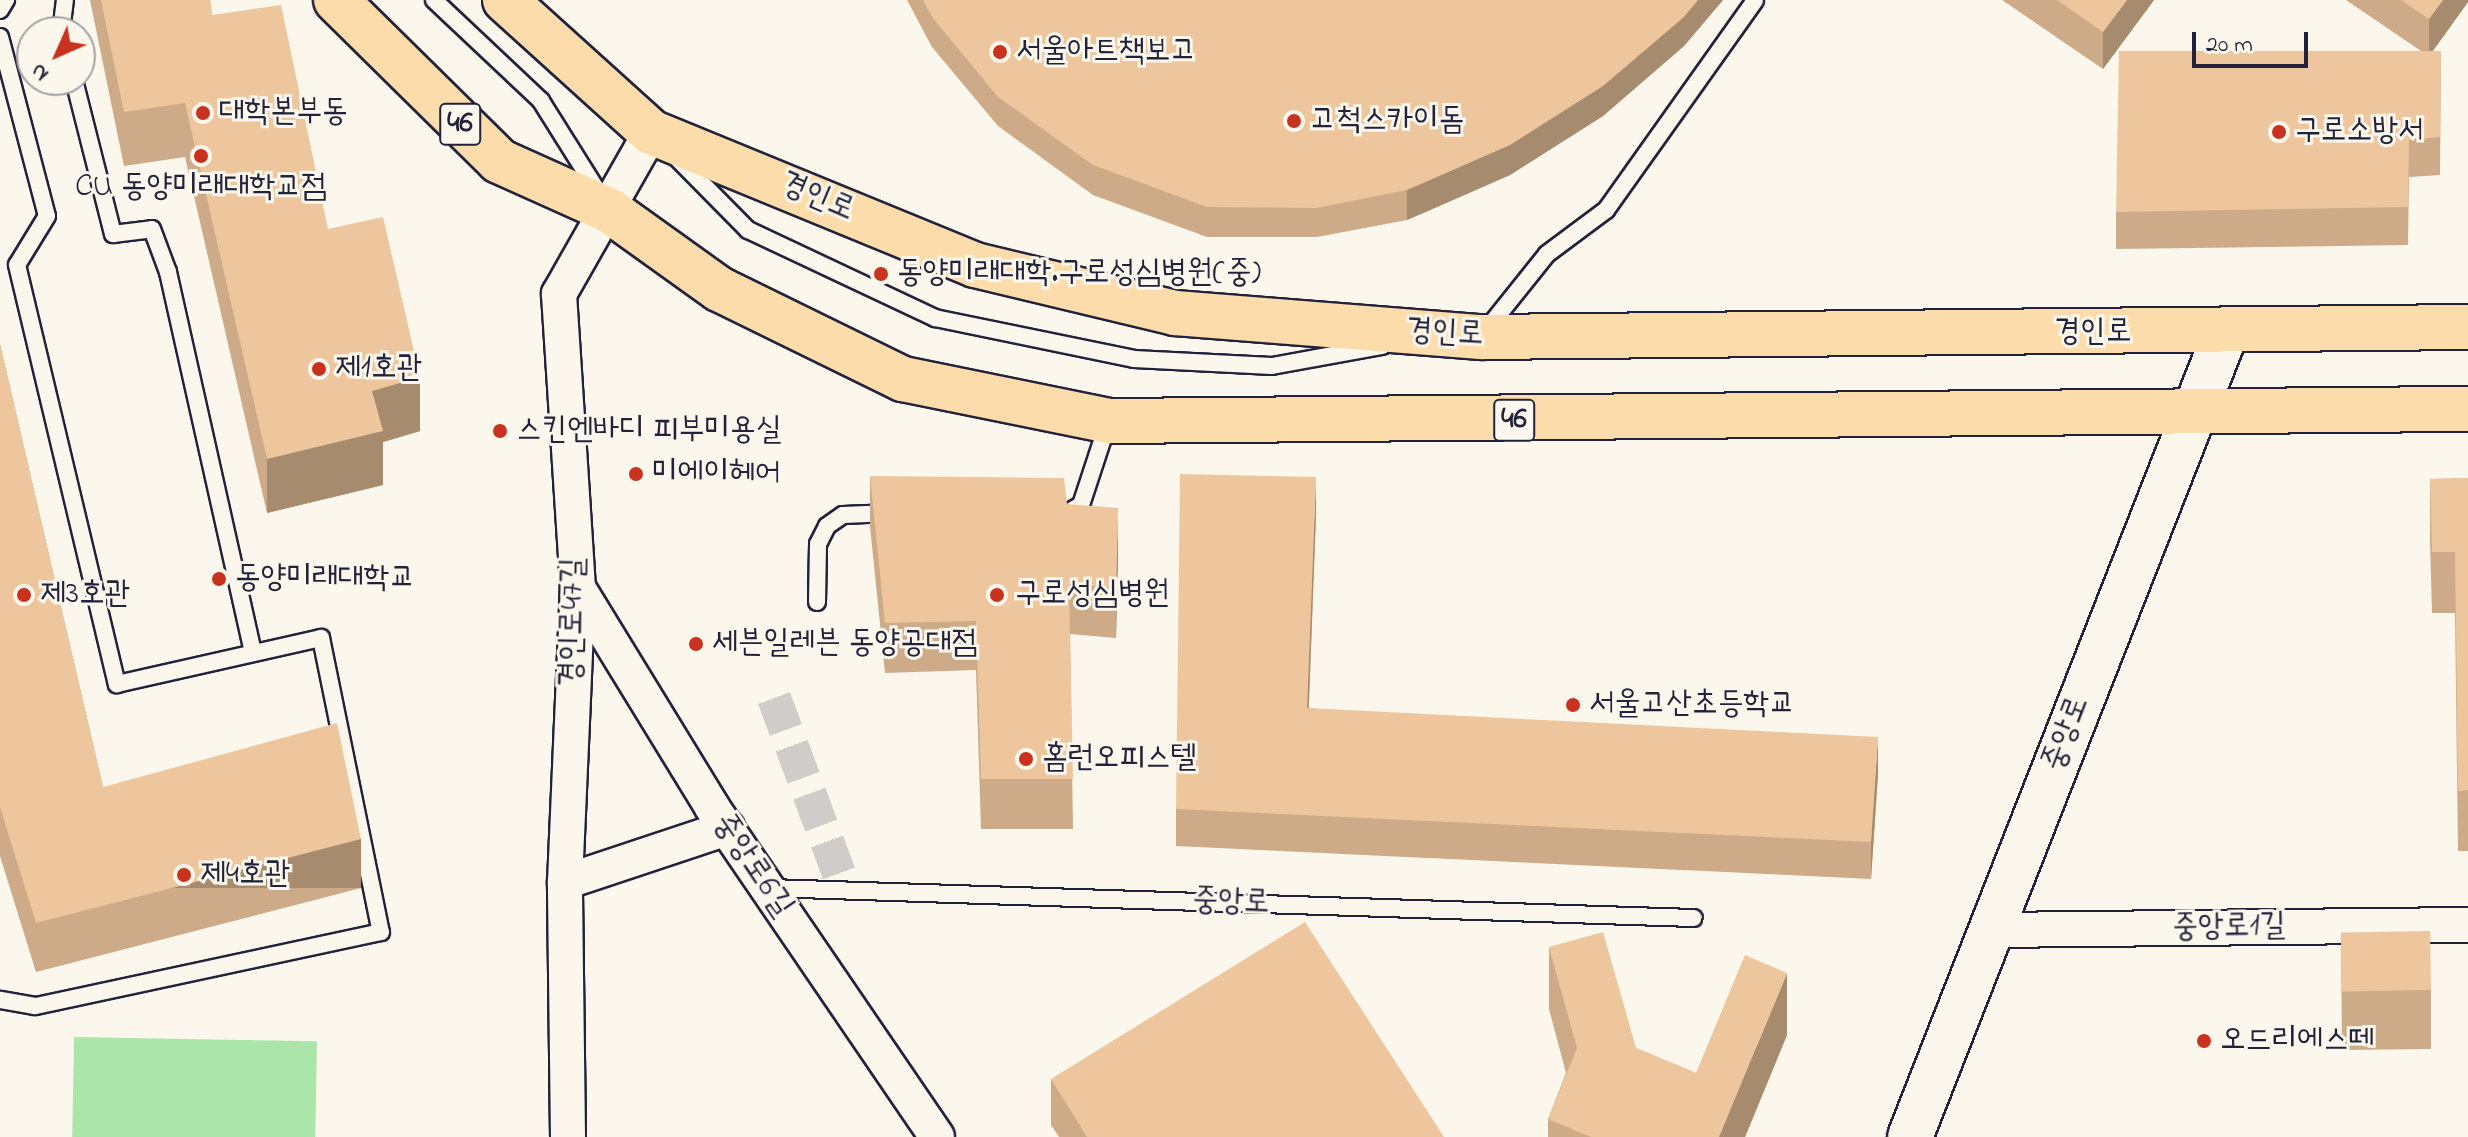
<!DOCTYPE html>
<meta charset="utf-8">
<style>
body{margin:0}
#map{position:relative;width:2468px;height:1137px;overflow:hidden;background:#fbf7ec;font-family:"Indie Flower","Poor Story",sans-serif}
div>[style]{position:absolute}
[style*='--x']{left:calc(var(--x)*1px);top:calc(var(--y)*1px);width:calc(var(--w)*1px);rotate:calc(var(--a)*1deg)}
.green>*{inset:0;background:#abe5aa;transform-origin:0 0}
.street-tunnel>*{height:34px;margin-top:-17px;transform-origin:0;background:repeating-linear-gradient(90deg,#d0ccc9 0 34px,transparent 0 51px)}
.roads{filter:drop-shadow(2px 0 #22223b) drop-shadow(-2px 0 #22223b) drop-shadow(0 2px #22223b) drop-shadow(0 -2px #22223b)}
.lane>*{height:16px;margin:-8px;padding:0 8px;transform-origin:8px;border-radius:8px;background:#fbf7ec}
.street>*{height:34px;margin:-17px;padding:0 17px;transform-origin:17px;border-radius:17px;background:#fbf7ec}
.secondary>*{height:44px;margin:-22px;padding:0 22px;transform-origin:22px;border-radius:22px;background:#fbf7ec}
.primary>*{height:44px;margin:-22px;padding:0 22px;transform-origin:22px;border-radius:22px;background:#fddcac}
.wall>*{inset:0;background:#cdaa88}
.shaded-wall>*{inset:0;background:#a78b6f;transform-origin:0 0}
.building>*{inset:0;background:#eec69e;transform-origin:0 0}
.dots>*{width:22px;height:22px;translate:-50% -50%;box-sizing:border-box;border:4px solid #fbf7ec;border-radius:50%}
span{translate:-50% -50%;white-space:nowrap;text-align:center;line-height:1.15;-webkit-text-stroke:6px #fbf7ec;paint-order:stroke}
.shield-label span{padding:2px 6px;background:#fbf7ec;border:2px solid;border-radius:6px;-webkit-text-stroke-width:0}
.shield-label{font-size:30px;color:#22223b;font-weight:700}
.poi-label{font-size:32px;color:#22223b}
.left{translate:0 -50%;text-align:left}
.street-label{font-size:32px;color:#22223b}
.north{position:absolute;left:16px;top:16px;width:80px;height:80px;box-sizing:border-box;background:#fbf7ec;border:2px solid #a4a2a5;border-radius:50%;rotate:225deg;font-size:22px;font-weight:700;line-height:32px;text-align:center;color:#22223b}
.north::after{content:'';display:block;margin:auto;width:28px;height:36px;background:#c8321e;clip-path:polygon(50% 0,100% 100%,50% 72%,0 100%)}
.scale{position:absolute;left:2192px;top:32px;width:116px;height:36px;box-sizing:border-box;border:4px solid #22223b;border-top:0;padding-left:10px;font-size:24px;line-height:28px;white-space:nowrap;color:#22223b;-webkit-text-stroke:6px #fbf7ec;paint-order:stroke}
</style>
<div id="map">
<div class="green">
<div style="left:74px;top:1037px;width:243px;height:100px;rotate:1deg"></div>
</div>
<div class="street-tunnel">
<div style="--x:774;--y:698;--w:205;--a:69.7"></div>
</div>
<div class="roads">
<div class="lane">
<div style="--x:434;--y:0;--w:147;--a:43.3"></div>
<div style="--x:541;--y:101;--w:111;--a:57.9"></div>
<div style="--x:0;--y:10;--w:12;--a:-59"></div>
<div style="--x:61;--y:32;--w:32;--a:-83"></div>
<div style="--x:0;--y:37;--w:185;--a:75.3"></div>
<div style="--x:47;--y:216;--w:57;--a:121.5"></div>
<div style="--x:17;--y:265;--w:431;--a:76.6"></div>
<div style="--x:117;--y:684;--w:209;--a:-12.7"></div>
<div style="--x:321;--y:638;--w:300;--a:78.5"></div>
<div style="--x:381;--y:932;--w:354;--a:167.9"></div>
<div style="--x:35;--y:1006;--w:36;--a:-170"></div>
<div style="--x:74;--y:80;--w:159;--a:75.8"></div>
<div style="--x:113;--y:234;--w:39;--a:-7"></div>
<div style="--x:152;--y:229;--w:46;--a:69.6"></div>
<div style="--x:168;--y:272;--w:390;--a:77.4"></div>
<div style="--x:677;--y:158;--w:101;--a:45.4"></div>
<div style="--x:748;--y:230;--w:207;--a:25.2"></div>
<div style="--x:935;--y:318;--w:203;--a:11.6"></div>
<div style="--x:1134;--y:359;--w:138;--a:2.9"></div>
<div style="--x:1272;--y:366;--w:112;--a:-10.3"></div>
<div style="--x:1487;--y:329;--w:96;--a:-51.3"></div>
<div style="--x:1547;--y:254;--w:74;--a:-36.7"></div>
<div style="--x:1606;--y:210;--w:257;--a:-54.6"></div>
<div style="--x:1062;--y:516;--w:22;--a:-30"></div>
<div style="--x:1081;--y:505;--w:86;--a:-71.8"></div>
<div style="--x:817;--y:602;--w:58;--a:-89"></div>
<div style="--x:818;--y:544;--w:20;--a:-63"></div>
<div style="--x:827;--y:526;--w:19;--a:-35"></div>
<div style="--x:843;--y:515;--w:48;--a:-2.4"></div>
<div style="--x:769;--y:888;--w:925;--a:1.86"></div>
</div>
<div class="street">
<div style="--x:578;--y:588;--w:257;--a:58.5"></div>
<div style="--x:712;--y:807;--w:399;--a:55.7"></div>
<div style="--x:565;--y:882;--w:171;--a:-18.4"></div>
<div style="--x:1991;--y:930;--w:477;--a:-0.6"></div>
<div style="--x:568;--y:1137;--w:255;--a:-90.7"></div>
<div style="--x:565;--y:882;--w:294;--a:-87.5"></div>
<div style="--x:578;--y:588;--w:295;--a:-93.7"></div>
<div style="--x:559;--y:294;--w:186;--a:-60.4"></div>
</div>
<div class="secondary">
<div style="--x:1910;--y:1137;--w:865;--a:-68.57"></div>
</div>
<div class="primary">
<div style="--x:336;--y:0;--w:229;--a:44.6"></div>
<div style="--x:499;--y:161;--w:122;--a:24.2"></div>
<div style="--x:610;--y:211;--w:134;--a:35.6"></div>
<div style="--x:719;--y:289;--w:205;--a:26.1"></div>
<div style="--x:903;--y:379;--w:210;--a:11.5"></div>
<div style="--x:1109;--y:421;--w:1359;--a:-0.51"></div>
<div style="--x:505;--y:0;--w:197;--a:42.1"></div>
<div style="--x:651;--y:132;--w:350;--a:22.3"></div>
<div style="--x:975;--y:265;--w:206;--a:13.5"></div>
<div style="--x:1175;--y:313;--w:307;--a:4.5"></div>
<div style="--x:1481;--y:337;--w:987;--a:-0.58"></div>
</div>
</div>
<div class="wall">
<div style="clip-path:polygon(90px 0,210px 0,212px 15px,328px 229px,420px 431px,383px 442px,383px 485px,267px 513px,185px 157px,124px 166px)"></div>
<div style="clip-path:polygon(907px 0,1723px 0,1684px 46px,1603px 116px,1510px 175px,1407px 220px,1317px 237px,1207px 237px,1093px 195px,998px 126px,932px 47px)"></div>
<div style="clip-path:polygon(2002px 0,2154px 0,2103px 69px)"></div>
<div style="clip-path:polygon(2346px 0,2468px 0,2468px 2px,2433px 51px,2441px 51px,2440px 175px,2409px 177px,2408px 245px,2116px 249px,2116px 212px,2421px 51px)"></div>
<div style="clip-path:polygon(0 344px,103px 787px,361px 888px,36px 972px,0 856px)"></div>
<div style="clip-path:polygon(870px 476px,1067px 504px,1118px 558px,1116px 638px,1070px 634px,1073px 829px,981px 829px,976px 670px,885px 673px,870px 526px)"></div>
<div style="clip-path:polygon(2468px 478px,2468px 851px,2458px 851px,2455px 613px,2432px 613px,2430px 540px,2430px 479px)"></div>
<div style="clip-path:polygon(1316px 514px,1309px 708px,1878px 774px,1871px 879px,1176px 846px,1176px 809px)"></div>
<div style="clip-path:polygon(2341px 933px,2431px 990px,2431px 1049px,2342px 1050px)"></div>
<div style="clip-path:polygon(1549px 947px,1636px 1048px,1696px 1073px,1787px 1035px,1745px 1137px,1548px 1137px,1548px 1119px,1566px 1073px,1549px 1009px)"></div>
<div style="clip-path:polygon(1051px 1079px,1444px 1137px,1059px 1137px,1051px 1125px)"></div>
</div>
<div class="shaded-wall">
<div style="clip-path:polygon(1698px 0,1723px 0,1684px 46px,1603px 116px,1510px 175px,1407px 220px,1407px 190px)"></div>
<div style="clip-path:polygon(2127px 0,2154px 0,2103px 69px,2103px 32px)"></div>
<div style="clip-path:polygon(2443px 0,2468px 0,2468px 2px,2429px 56px,2429px 19px)"></div>
<div style="clip-path:polygon(420px 377px,420px 431px,383px 442px,383px 485px,267px 513px,267px 459px,372px 391px)"></div>
<div style="clip-path:polygon(1316px 477px,1316px 514px,1307px 745px,1307px 708px)"></div>
<div style="clip-path:polygon(1118px 508px,1118px 558px,1116px 638px,1116px 588px)"></div>
<div style="clip-path:polygon(1878px 737px,1878px 774px,1871px 879px,1871px 842px)"></div>
<div style="left:361px;top:839px;width:49px;height:336px;rotate:90deg"></div>
<div style="clip-path:polygon(1787px 973px,1787px 1035px,1745px 1137px,1719px 1137px)"></div>
</div>
<div class="building">
<div style="clip-path:polygon(101px 0,210px 0,212px 15px,281px 5px,328px 229px,383px 217px,420px 377px,372px 391px,383px 431px,267px 459px,185px 103px,124px 112px)"></div>
<div style="clip-path:polygon(923px 0,1698px 0,1684px 17px,1603px 86px,1510px 145px,1407px 190px,1317px 208px,1207px 207px,1093px 165px,998px 97px,932px 17px)"></div>
<div style="clip-path:polygon(2057px 0,2127px 0,2103px 32px)"></div>
<div style="clip-path:polygon(2401px 0,2443px 0,2429px 19px)"></div>
<div style="clip-path:polygon(2119px 51px,2441px 51px,2440px 137px,2409px 140px,2408px 207px,2116px 212px)"></div>
<div style="clip-path:polygon(0 344px,103px 787px,337px 723px,361px 839px,36px 923px,0 807px)"></div>
<div style="clip-path:polygon(1180px 474px,1316px 477px,1307px 708px,1878px 737px,1871px 842px,1176px 809px)"></div>
<div style="clip-path:polygon(870px 476px,1064px 478px,1067px 504px,1118px 508px,1116px 588px,1069px 584px,1073px 779px,981px 779px,976px 621px,885px 623px)"></div>
<div style="clip-path:polygon(2468px 478px,2468px 790px,2458px 791px,2455px 552px,2432px 552px,2430px 479px)"></div>
<div style="clip-path:polygon(1305px 922px,1444px 1137px,1087px 1137px,1051px 1079px)"></div>
<div style="left:2430px;top:931px;width:59px;height:89px;rotate:89deg"></div>
<div style="clip-path:polygon(1603px 932px,1636px 1048px,1696px 1073px,1745px 955px,1787px 973px,1719px 1137px,1591px 1137px,1548px 1119px,1577px 1048px,1549px 947px)"></div>
</div>
<div class="dots">
<div style="left:1000px;top:52px;background:#c8321e"></div>
<div style="left:203px;top:113px;background:#c8321e"></div>
<div style="left:1294px;top:121px;background:#c8321e"></div>
<div style="left:2279px;top:132px;background:#c8321e"></div>
<div style="left:201px;top:156px;background:#c8321e"></div>
<div style="left:881px;top:274px;background:#c8321e"></div>
<div style="left:319px;top:369px;background:#c8321e"></div>
<div style="left:500px;top:431px;background:#c8321e"></div>
<div style="left:636px;top:474px;background:#c8321e"></div>
<div style="left:219px;top:579px;background:#c8321e"></div>
<div style="left:24px;top:595px;background:#c8321e"></div>
<div style="left:997px;top:595px;background:#c8321e"></div>
<div style="left:696px;top:644px;background:#c8321e"></div>
<div style="left:1573px;top:705px;background:#c8321e"></div>
<div style="left:1026px;top:759px;background:#c8321e"></div>
<div style="left:184px;top:875px;background:#c8321e"></div>
<div style="left:2204px;top:1041px;background:#c8321e"></div>
</div>
<div class="shield-label">
<span style="left:460px;top:124px">46</span>
<span style="left:1514px;top:420px">46</span>
</div>
<div class="poi-label">
<span class="left" style="left:1016px;top:52px">서울아트책보고</span>
<span class="left" style="left:219px;top:113px">대학본부동</span>
<span class="left" style="left:1310px;top:121px">고척스카이돔</span>
<span class="left" style="left:2295px;top:132px">구로소방서</span>
<span style="left:201px;top:188px">CU 동양미래대학교점</span>
<span class="left" style="left:897px;top:274px">동양미래대학.구로성심병원(중)</span>
<span class="left" style="left:335px;top:369px">제1호관</span>
<span class="left" style="left:516px;top:431px">스킨엔바디 피부미용실</span>
<span class="left" style="left:652px;top:474px">미에이헤어</span>
<span class="left" style="left:235px;top:579px">동양미래대학교</span>
<span class="left" style="left:40px;top:595px">제3호관</span>
<span class="left" style="left:1015px;top:595px">구로성심병원</span>
<span class="left" style="left:712px;top:644px">세븐일레븐 동양공대점</span>
<span class="left" style="left:1589px;top:705px">서울고산초등학교</span>
<span class="left" style="left:1042px;top:759px">홈런오피스텔</span>
<span class="left" style="left:200px;top:875px">제4호관</span>
<span class="left" style="left:2220px;top:1041px">오드리에스떼</span>
</div>
<div class="street-label">
<span style="left:817px;top:198px;rotate:23deg">경인로</span>
<span style="left:2093px;top:333px">경인로</span>
<span style="left:1445px;top:334px;rotate:3deg">경인로</span>
<span style="left:574px;top:622px;rotate:-89deg">경인로47길</span>
<span style="left:2067px;top:734px;rotate:-69deg">중앙로</span>
<span style="left:752px;top:866px;rotate:56deg">중앙로6길</span>
<span style="left:1231px;top:903px;rotate:2deg">중앙로</span>
<span style="left:2229px;top:928px;rotate:-1deg">중앙로1길</span>
</div>
<div class="north">N</div>
<div class="scale">20 m</div>
</div>
